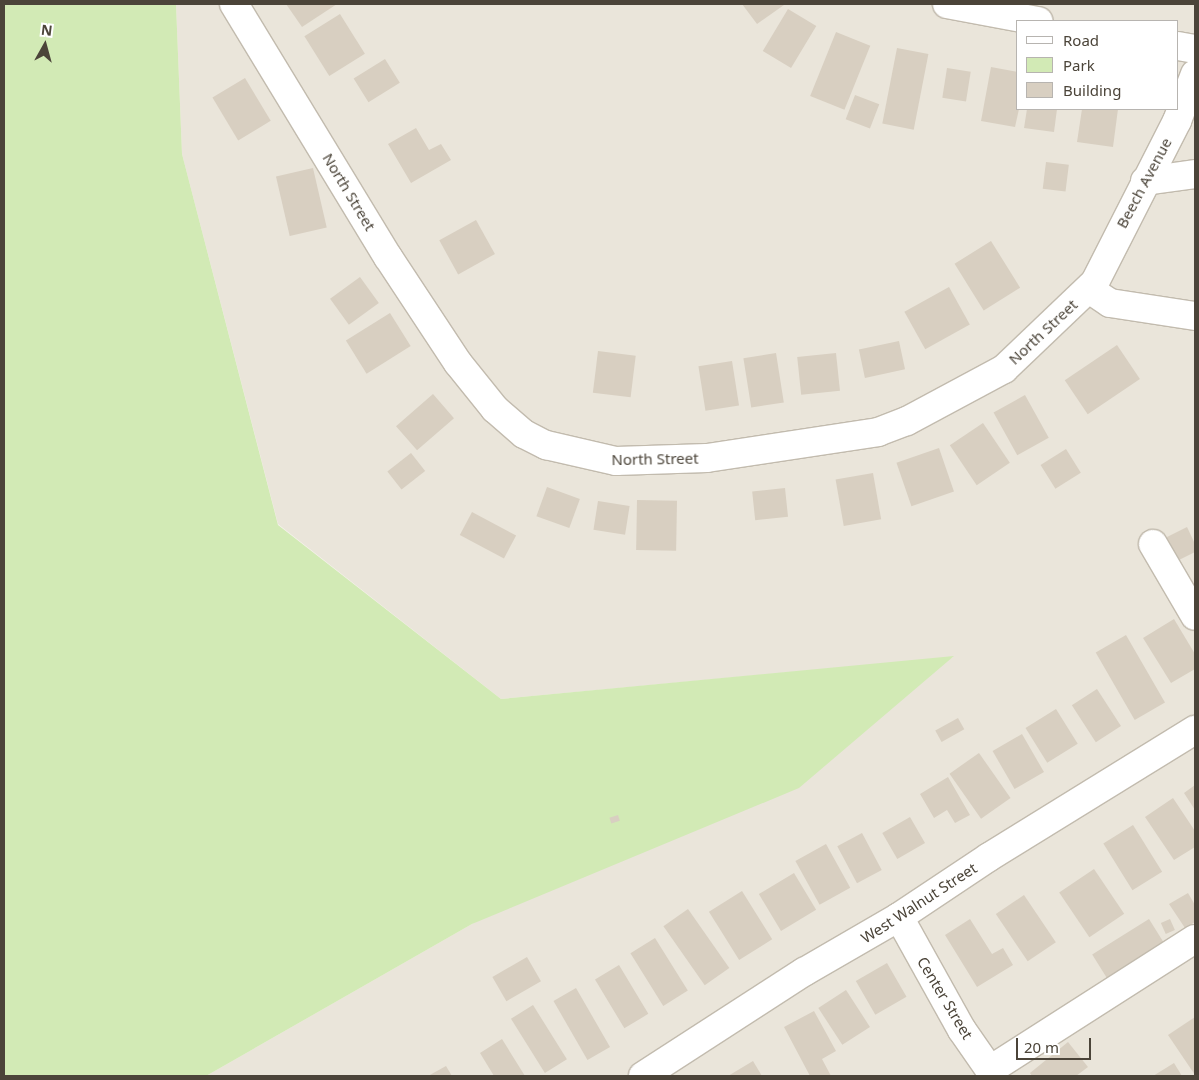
<!DOCTYPE html>
<style>
body{margin:0}
#map{position:relative;width:1199px;height:1080px;overflow:hidden;background:#f6f3ec;font-family:"Noto Sans",sans-serif}
div>[style]{position:absolute}
[style*='--x']{left:calc(var(--x)*1px);top:calc(var(--y)*1px);width:calc(var(--w)*1px);rotate:calc(var(--a)*1deg)}
.residential>*{inset:0;background:#eae5da}
.green>*{inset:0;background:#d2eab5}
.building>*{inset:0;background:#d8cfc1;transform-origin:0 0}
.roads{filter:drop-shadow(1px 0 #c2bbae) drop-shadow(-1px 0 #c2bbae) drop-shadow(0 1px #c2bbae) drop-shadow(0 -1px #c2bbae)}
.minor>*{height:28px;margin:-14px;padding:0 14px;transform-origin:14px;border-radius:14px;background:#fff}
span{translate:-50% -50%;white-space:nowrap;text-align:center;line-height:1.15;-webkit-text-stroke:4px #fff;paint-order:stroke}
.street-label{font-size:15px;color:#4b4439}
.frame{position:absolute;inset:0;border:5px solid #4b4439;pointer-events:none}
.legend{position:absolute;left:1016px;top:20px;width:162px;height:90px;box-sizing:border-box;background:#fff;border:1px solid #b7b4b0;margin:0;padding:6px 9px;list-style:none;font-size:15px;color:#4b4439}
.legend li{display:flex;align-items:center;gap:10px;height:25px}
.legend b{width:25px;border:1px solid #b7b4b0}
.north{position:absolute;left:20px;top:20px;width:50px;height:50px;-webkit-text-stroke:4px #fff;paint-order:stroke;rotate:7deg;font-size:14px;font-weight:700;line-height:20px;text-align:center;color:#4b4439}
.north::after{content:'';display:block;margin:auto;width:18px;height:22px;background:#4b4439;clip-path:polygon(50% 0,100% 100%,50% 72%,0 100%)}
.scale{position:absolute;left:1016px;top:1038px;width:75px;height:22px;box-sizing:border-box;border:2px solid #4b4439;border-top:0;padding-left:6px;font-size:15px;line-height:18px;white-space:nowrap;color:#4b4439;-webkit-text-stroke:4px #fff;paint-order:stroke}
</style>
<div id="map">
<div class="residential">
<div style="clip-path:polygon(evenodd,176px 4px,1195px 4px,1195px 1076px,206px 1076px,472px 924px,953px 657px,501px 699px,278px 524px,182px 154px,176px 4px,1018px 21px,1178px 21px,1178px 109px,1018px 109px,1018px 21px)"></div>
</div>
<div class="green">
<div style="clip-path:polygon(4px 4px,176px 4px,182px 154px,278px 525px,501px 699px,954px 656px,799px 788px,472px 924px,206px 1076px,4px 1076px)"></div>
</div>
<div class="building">
<div style="clip-path:polygon(286px 4px,337px 4px,302px 27px)"></div>
<div style="clip-path:polygon(742px 4px,783px 4px,784px 5px,757px 24px)"></div>
<div style="left:788px;top:9px;width:33px;height:49px;rotate:31deg"></div>
<div style="left:340px;top:14px;width:47px;height:42px;rotate:58deg"></div>
<div style="left:836px;top:32px;width:37px;height:69px;rotate:22deg"></div>
<div style="left:897px;top:48px;width:32px;height:77px;rotate:11deg"></div>
<div style="left:385px;top:59px;width:28px;height:37px;rotate:58deg"></div>
<div style="clip-path:polygon(991px 67px,1018px 72px,1019px 109px,1015px 127px,981px 121px)"></div>
<div style="left:947px;top:68px;width:24px;height:30px;rotate:9deg"></div>
<div style="left:245px;top:78px;width:50px;height:38px;rotate:59deg"></div>
<div style="left:855px;top:95px;width:26px;height:26px;rotate:21deg"></div>
<div style="clip-path:polygon(1027px 109px,1057px 109px,1054px 132px,1024px 128px)"></div>
<div style="clip-path:polygon(1082px 109px,1118px 109px,1113px 147px,1077px 142px)"></div>
<div style="clip-path:polygon(416px 128px,429px 150px,441px 144px,451px 160px,411px 183px,388px 144px)"></div>
<div style="left:1046px;top:162px;width:23px;height:27px;rotate:7deg"></div>
<div style="left:313px;top:168px;width:61px;height:38px;rotate:77deg"></div>
<div style="left:476px;top:220px;width:39px;height:42px;rotate:61deg"></div>
<div style="left:991px;top:241px;width:55px;height:43px;rotate:58deg"></div>
<div style="left:360px;top:277px;width:32px;height:37px;rotate:54deg"></div>
<div style="left:949px;top:287px;width:43px;height:51px;rotate:61deg"></div>
<div style="left:390px;top:313px;width:39px;height:52px;rotate:58deg"></div>
<div style="left:899px;top:341px;width:29px;height:41px;rotate:78deg"></div>
<div style="left:1117px;top:345px;width:41px;height:63px;rotate:56deg"></div>
<div style="left:598px;top:351px;width:38px;height:42px;rotate:7deg"></div>
<div style="left:776px;top:353px;width:50px;height:33px;rotate:81deg"></div>
<div style="left:836px;top:353px;width:38px;height:39px;rotate:84deg"></div>
<div style="left:732px;top:361px;width:45px;height:34px;rotate:81deg"></div>
<div style="left:433px;top:394px;width:32px;height:49px;rotate:49deg"></div>
<div style="left:1025px;top:395px;width:49px;height:36px;rotate:61deg"></div>
<div style="left:983px;top:423px;width:48px;height:40px;rotate:56deg"></div>
<div style="left:939px;top:448px;width:46px;height:45px;rotate:71deg"></div>
<div style="left:1066px;top:449px;width:28px;height:30px;rotate:58deg"></div>
<div style="left:411px;top:453px;width:23px;height:30px;rotate:52deg"></div>
<div style="left:873px;top:473px;width:47px;height:38px;rotate:80deg"></div>
<div style="left:547px;top:487px;width:35px;height:31px;rotate:20deg"></div>
<div style="left:785px;top:488px;width:29px;height:33px;rotate:84deg"></div>
<div style="left:637px;top:500px;width:40px;height:50px;rotate:1deg"></div>
<div style="left:598px;top:501px;width:32px;height:29px;rotate:9deg"></div>
<div style="left:472px;top:512px;width:50px;height:26px;rotate:28deg"></div>
<div style="clip-path:polygon(1187px 527px,1195px 544px,1195px 552px,1175px 562px,1163px 539px)"></div>
<div style="clip-path:polygon(1174px 619px,1195px 654px,1195px 669px,1171px 683px,1143px 638px)"></div>
<div style="left:1126px;top:635px;width:78px;height:35px;rotate:60deg"></div>
<div style="left:1097px;top:689px;width:44px;height:30px;rotate:57deg"></div>
<div style="left:1056px;top:709px;width:41px;height:36px;rotate:58deg"></div>
<div style="left:958px;top:718px;width:13px;height:26px;rotate:61deg"></div>
<div style="left:1022px;top:734px;width:44px;height:34px;rotate:60deg"></div>
<div style="left:979px;top:753px;width:55px;height:36px;rotate:55deg"></div>
<div style="clip-path:polygon(948px 777px,970px 815px,955px 823px,947px 810px,934px 818px,920px 794px)"></div>
<div style="clip-path:polygon(1195px 785px,1195px 810px,1184px 793px)"></div>
<div style="clip-path:polygon(1173px 798px,1195px 831px,1195px 847px,1174px 860px,1145px 817px)"></div>
<div style="left:618px;top:815px;width:6px;height:9px;rotate:72deg"></div>
<div style="left:910px;top:817px;width:30px;height:32px;rotate:60deg"></div>
<div style="left:1133px;top:825px;width:55px;height:35px;rotate:58deg"></div>
<div style="left:862px;top:833px;width:42px;height:28px;rotate:62deg"></div>
<div style="left:826px;top:844px;width:50px;height:35px;rotate:61deg"></div>
<div style="left:1094px;top:869px;width:54px;height:42px;rotate:56deg"></div>
<div style="left:794px;top:873px;width:43px;height:41px;rotate:59deg"></div>
<div style="left:742px;top:891px;width:57px;height:39px;rotate:58deg"></div>
<div style="clip-path:polygon(1188px 893px,1195px 905px,1195px 922px,1185px 928px,1169px 904px)"></div>
<div style="left:1024px;top:895px;width:57px;height:34px;rotate:56deg"></div>
<div style="left:688px;top:909px;width:72px;height:30px;rotate:55deg"></div>
<div style="clip-path:polygon(970px 919px,992px 954px,1003px 948px,1013px 965px,977px 987px,945px 935px)"></div>
<div style="left:1149px;top:919px;width:28px;height:67px;rotate:58deg"></div>
<div style="left:1170px;top:919px;width:12px;height:10px;rotate:66deg"></div>
<div style="left:655px;top:938px;width:62px;height:29px;rotate:58deg"></div>
<div style="left:527px;top:957px;width:28px;height:40px;rotate:60deg"></div>
<div style="left:887px;top:963px;width:39px;height:36px;rotate:60deg"></div>
<div style="left:619px;top:965px;width:57px;height:28px;rotate:59deg"></div>
<div style="left:576px;top:988px;width:68px;height:26px;rotate:60deg"></div>
<div style="left:846px;top:990px;width:44px;height:33px;rotate:57deg"></div>
<div style="left:533px;top:1005px;width:64px;height:26px;rotate:58deg"></div>
<div style="clip-path:polygon(814px 1011px,836px 1051px,822px 1059px,831px 1076px,810px 1076px,784px 1027px)"></div>
<div style="clip-path:polygon(1195px 1017px,1195px 1075px,1168px 1035px)"></div>
<div style="clip-path:polygon(502px 1039px,525px 1076px,494px 1076px,480px 1053px)"></div>
<div style="clip-path:polygon(1068px 1042px,1088px 1067px,1076px 1076px,1032px 1076px,1030px 1073px)"></div>
<div style="clip-path:polygon(753px 1061px,762px 1076px,728px 1076px)"></div>
<div style="clip-path:polygon(1174px 1063px,1182px 1076px,1153px 1076px)"></div>
<div style="clip-path:polygon(446px 1066px,452px 1076px,428px 1076px)"></div>
</div>
<div class="roads">
<div class="minor">
<div style="--x:234;--y:4;--w:296;--a:58.7"></div>
<div style="--x:388;--y:257;--w:127;--a:56.6"></div>
<div style="--x:458;--y:363;--w:59;--a:51.2"></div>
<div style="--x:495;--y:409;--w:38;--a:41"></div>
<div style="--x:524;--y:434;--w:25;--a:27"></div>
<div style="--x:546;--y:445;--w:72;--a:12.9"></div>
<div style="--x:616;--y:461;--w:91;--a:-1.9"></div>
<div style="--x:707;--y:458;--w:173;--a:-8.6"></div>
<div style="--x:878;--y:432;--w:31;--a:-21"></div>
<div style="--x:907;--y:421;--w:110;--a:-28.2"></div>
<div style="--x:1004;--y:369;--w:126;--a:-43.7"></div>
<div style="--x:1095;--y:282;--w:181;--a:-63"></div>
<div style="--x:1177;--y:121;--w:50;--a:-69"></div>
<div style="--x:947;--y:4;--w:93;--a:10.6"></div>
<div style="--x:1178;--y:46;--w:17;--a:10"></div>
<div style="--x:1145;--y:181;--w:50;--a:-8"></div>
<div style="--x:1089;--y:289;--w:25;--a:34"></div>
<div style="--x:1110;--y:303;--w:86;--a:8.7"></div>
<div style="--x:1153;--y:544;--w:83;--a:59.7"></div>
<div style="--x:899;--y:917;--w:129;--a:60.9"></div>
<div style="--x:962;--y:1030;--w:56;--a:55.2"></div>
<div style="--x:990;--y:1070;--w:243;--a:-32.6"></div>
<div style="--x:643;--y:1076;--w:192;--a:-32.9"></div>
<div style="--x:804;--y:972;--w:110;--a:-30.1"></div>
<div style="--x:899;--y:917;--w:108;--a:-33.7"></div>
<div style="--x:989;--y:857;--w:242;--a:-31.7"></div>
</div>
</div>
<div class="street-label">
<span style="left:1144px;top:183px;rotate:-62deg">Beech Avenue</span>
<span style="left:349px;top:192px;rotate:59deg">North Street</span>
<span style="left:1043px;top:332px;rotate:-43deg">North Street</span>
<span style="left:655px;top:459px;rotate:-1deg">North Street</span>
<span style="left:919px;top:903px;rotate:-33deg">West Walnut Street</span>
<span style="left:945px;top:998px;rotate:59deg">Center Street</span>
</div>
<div class="frame"></div>
<ul class="legend">
<li><b style="height:6px;background:#fff"></b>Road</li>
<li><b style="height:14px;background:#d2eab5"></b>Park</li>
<li><b style="height:14px;background:#d8cfc1"></b>Building</li>
</ul>
<div class="north">N</div>
<div class="scale">20 m</div>
</div>
